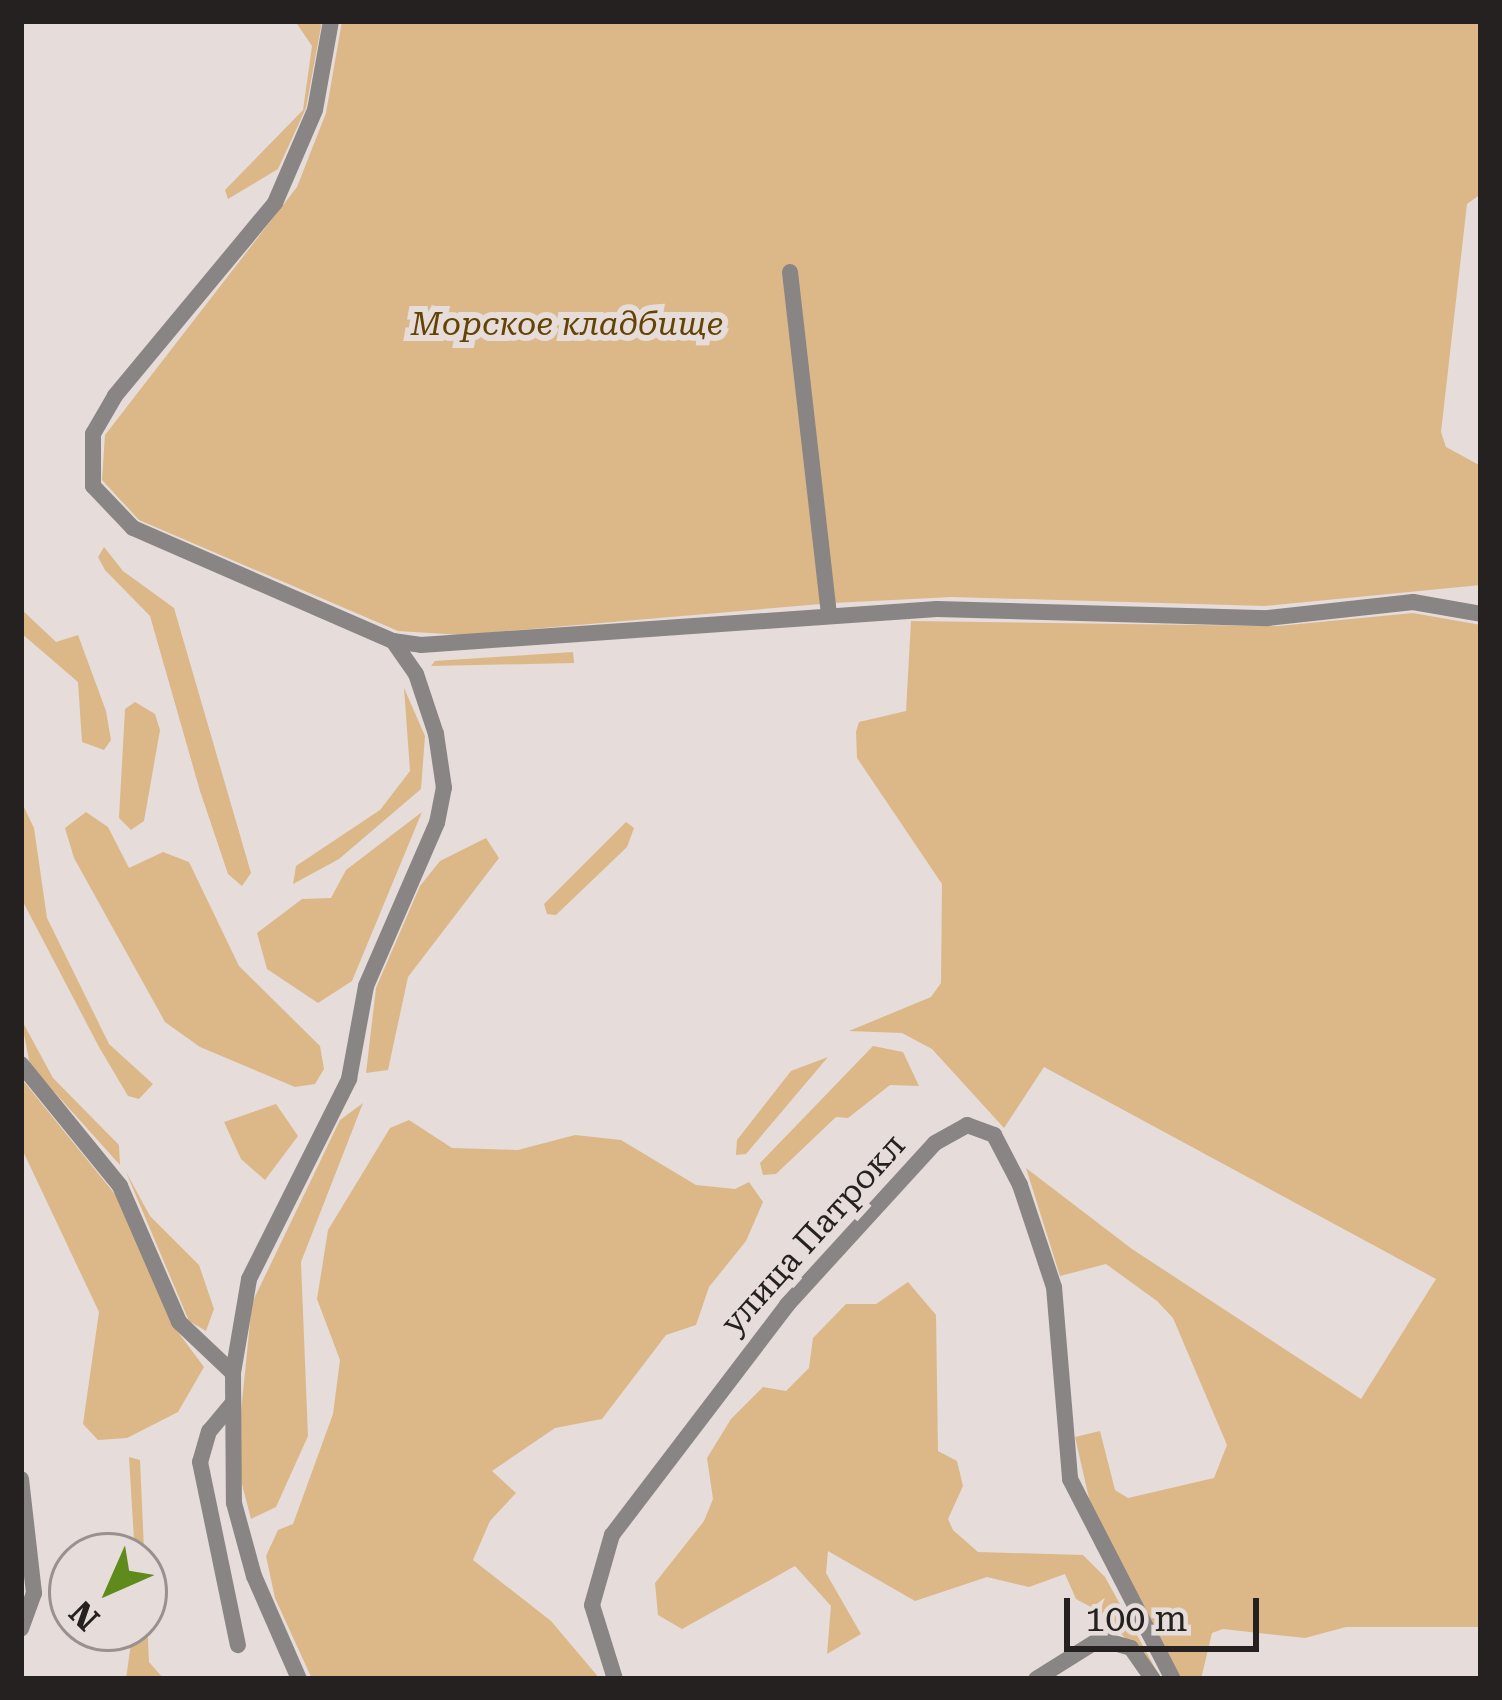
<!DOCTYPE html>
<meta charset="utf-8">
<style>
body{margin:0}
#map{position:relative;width:1502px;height:1700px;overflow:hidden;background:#e6dcd9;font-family:"Roboto Serif",serif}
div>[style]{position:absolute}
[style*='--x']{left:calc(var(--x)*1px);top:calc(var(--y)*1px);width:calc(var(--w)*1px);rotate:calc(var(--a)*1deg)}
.green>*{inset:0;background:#dcb889}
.minor>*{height:16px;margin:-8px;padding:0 8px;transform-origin:8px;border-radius:8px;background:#898585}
span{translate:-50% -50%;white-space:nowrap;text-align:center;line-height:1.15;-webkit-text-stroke:12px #e6dcd9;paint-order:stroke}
.park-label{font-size:33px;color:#654304;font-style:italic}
.street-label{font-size:33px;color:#242120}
.frame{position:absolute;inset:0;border:24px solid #242120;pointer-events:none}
.north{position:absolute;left:48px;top:1532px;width:120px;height:120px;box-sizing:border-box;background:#e6dcd9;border:3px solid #98918f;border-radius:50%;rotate:225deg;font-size:33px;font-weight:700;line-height:48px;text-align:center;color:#242120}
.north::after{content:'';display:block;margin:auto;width:42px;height:54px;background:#5e8b1c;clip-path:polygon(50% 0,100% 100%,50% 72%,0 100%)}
.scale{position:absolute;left:1064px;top:1598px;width:195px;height:54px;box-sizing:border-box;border:6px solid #242120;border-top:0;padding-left:15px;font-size:36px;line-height:42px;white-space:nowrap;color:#242120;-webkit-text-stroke:9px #e6dcd9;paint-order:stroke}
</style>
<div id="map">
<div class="green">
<div style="clip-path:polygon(295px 21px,322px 21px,306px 108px,278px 169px,228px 199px,225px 190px,303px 110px,312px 46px)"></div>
<div style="clip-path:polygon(342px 21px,1481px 21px,1481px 194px,1467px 204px,1441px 432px,1446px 447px,1481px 466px,1481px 585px,1265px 606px,952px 597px,833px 603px,461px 635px,398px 631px,139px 520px,102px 480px,105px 435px,297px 187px,326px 113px)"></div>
<div style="clip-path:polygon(104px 547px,123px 571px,174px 608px,251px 873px,242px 886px,228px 874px,200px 791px,150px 616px,105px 570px,98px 557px)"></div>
<div style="clip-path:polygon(21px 609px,56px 642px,78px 635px,106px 711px,111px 740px,104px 750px,82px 742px,78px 682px,21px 633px)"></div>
<div style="clip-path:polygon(1413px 613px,1481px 625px,1481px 1627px,1346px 1627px,1305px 1638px,1223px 1629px,1212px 1633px,1201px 1679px,1181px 1679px,1091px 1507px,1075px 1437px,1100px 1431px,1115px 1490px,1128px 1498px,1214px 1478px,1227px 1445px,1173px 1318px,1157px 1301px,1106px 1264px,1060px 1276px,1026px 1168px,1132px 1249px,1361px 1399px,1436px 1279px,1044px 1067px,1004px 1128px,932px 1049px,902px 1033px,849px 1031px,931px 997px,941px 983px,942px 884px,857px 758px,856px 732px,859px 722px,906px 711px,911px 621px,1278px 626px)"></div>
<div style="clip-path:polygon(573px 652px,574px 663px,431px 666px,435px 661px)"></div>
<div style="clip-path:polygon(404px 688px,425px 736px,421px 789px,339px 859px,293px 884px,296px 866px,380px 810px,410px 771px)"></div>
<div style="clip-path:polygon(135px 702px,155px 714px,160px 730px,144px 821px,131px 830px,119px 818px,125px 709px)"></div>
<div style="clip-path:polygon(21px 801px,34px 828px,47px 918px,109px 1044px,153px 1084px,139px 1099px,128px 1096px,99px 1047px,21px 898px)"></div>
<div style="clip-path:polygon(86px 812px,108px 827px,129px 868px,163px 852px,189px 862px,239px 966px,320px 1046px,324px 1069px,315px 1084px,295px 1087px,200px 1047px,165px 1022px,74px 858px,65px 828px)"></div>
<div style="clip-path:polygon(422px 812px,352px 981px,318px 1003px,267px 969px,257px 933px,302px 899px,331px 898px,346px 870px)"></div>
<div style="clip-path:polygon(626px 822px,634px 828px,627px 847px,556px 915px,547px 914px,544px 904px)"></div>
<div style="clip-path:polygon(486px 838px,499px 858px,408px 977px,388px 1070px,366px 1073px,376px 988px,420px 886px,440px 861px)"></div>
<div style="clip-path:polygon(21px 1019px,53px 1078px,119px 1145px,120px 1165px,30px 1065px)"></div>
<div style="clip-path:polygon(873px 1046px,903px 1052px,919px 1086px,890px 1085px,848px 1118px,836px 1117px,776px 1174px,763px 1175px,760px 1163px)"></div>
<div style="clip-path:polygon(828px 1057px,746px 1154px,736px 1155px,737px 1140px,791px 1071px)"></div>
<div style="clip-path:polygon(21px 1078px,118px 1198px,172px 1324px,204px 1367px,178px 1412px,127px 1438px,98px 1440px,83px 1424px,99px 1312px,21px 1147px)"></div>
<div style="clip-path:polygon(363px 1103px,301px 1262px,308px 1436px,276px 1507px,251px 1519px,236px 1461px,252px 1303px,340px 1120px)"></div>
<div style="clip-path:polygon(276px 1104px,298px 1136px,265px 1180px,241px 1159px,224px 1122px)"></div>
<div style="clip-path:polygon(409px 1120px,452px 1148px,518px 1150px,575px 1135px,621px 1140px,696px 1185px,735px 1189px,749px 1182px,763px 1202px,746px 1241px,709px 1287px,696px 1325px,666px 1335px,602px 1419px,555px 1428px,492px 1471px,516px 1493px,490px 1521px,473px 1560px,551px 1621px,600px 1679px,312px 1679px,275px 1598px,266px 1556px,278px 1530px,293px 1524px,333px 1414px,340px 1360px,317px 1299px,328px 1230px,390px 1128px)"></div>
<div style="clip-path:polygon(126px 1172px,150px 1216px,199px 1265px,214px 1309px,206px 1331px,189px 1321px)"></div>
<div style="clip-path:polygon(908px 1282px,936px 1315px,938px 1451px,957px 1461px,963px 1486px,948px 1519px,953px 1530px,978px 1552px,1083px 1555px,1105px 1577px,1159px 1675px,1102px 1613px,1076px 1599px,1065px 1574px,1029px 1587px,987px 1577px,915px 1601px,828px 1551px,826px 1573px,861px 1634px,827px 1654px,831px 1606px,795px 1566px,682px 1629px,658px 1615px,655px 1583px,704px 1521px,713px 1499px,707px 1458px,731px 1419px,763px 1387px,786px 1391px,809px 1368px,813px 1338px,846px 1304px,876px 1304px)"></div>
<div style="clip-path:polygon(129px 1457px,140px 1460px,149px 1662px,164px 1679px,126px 1679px,133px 1628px,144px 1628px,144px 1556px,135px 1556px)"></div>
</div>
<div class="minor">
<div style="--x:331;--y:21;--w:90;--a:100.2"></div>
<div style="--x:315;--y:110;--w:101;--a:113.3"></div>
<div style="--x:275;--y:203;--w:251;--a:129.7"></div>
<div style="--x:115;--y:396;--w:44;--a:120.1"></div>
<div style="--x:93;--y:434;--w:52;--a:90"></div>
<div style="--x:93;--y:486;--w:58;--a:46.4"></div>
<div style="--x:133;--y:528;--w:283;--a:23.5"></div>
<div style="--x:393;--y:641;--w:28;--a:8"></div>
<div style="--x:421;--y:645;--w:517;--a:-3.99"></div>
<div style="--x:937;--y:609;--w:331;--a:1.6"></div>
<div style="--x:1268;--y:618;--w:146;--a:-6.3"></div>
<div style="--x:1413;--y:602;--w:69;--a:10"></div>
<div style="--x:790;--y:272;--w:343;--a:83.5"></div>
<div style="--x:21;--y:1064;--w:157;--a:50.9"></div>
<div style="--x:120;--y:1186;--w:148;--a:66.5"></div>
<div style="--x:179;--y:1322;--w:74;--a:43.4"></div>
<div style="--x:233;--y:1373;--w:95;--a:-80.3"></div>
<div style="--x:249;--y:1279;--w:224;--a:-63.4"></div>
<div style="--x:349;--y:1079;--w:95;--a:-79.6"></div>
<div style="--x:366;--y:986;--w:178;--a:-66.5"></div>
<div style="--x:437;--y:823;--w:36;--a:-79"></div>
<div style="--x:444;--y:788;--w:55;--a:-98.4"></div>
<div style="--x:436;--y:734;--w:63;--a:-108.4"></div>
<div style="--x:416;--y:674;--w:40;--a:-124.9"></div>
<div style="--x:233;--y:1373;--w:130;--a:89.6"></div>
<div style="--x:234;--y:1503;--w:76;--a:74.7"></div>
<div style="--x:254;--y:1576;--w:112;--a:66.4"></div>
<div style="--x:232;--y:1404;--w:35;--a:130"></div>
<div style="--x:209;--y:1431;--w:32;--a:106"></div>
<div style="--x:200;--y:1462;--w:187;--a:78.3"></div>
<div style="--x:21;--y:1479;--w:115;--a:83.5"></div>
<div style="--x:34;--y:1593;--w:38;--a:110"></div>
<div style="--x:615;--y:1679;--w:77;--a:-107.3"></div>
<div style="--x:592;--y:1605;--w:73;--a:-74.1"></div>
<div style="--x:612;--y:1535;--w:289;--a:-52.7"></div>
<div style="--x:787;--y:1305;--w:219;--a:-47.6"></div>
<div style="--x:935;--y:1143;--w:37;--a:-29"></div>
<div style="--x:967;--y:1125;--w:29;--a:20"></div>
<div style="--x:994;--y:1135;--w:56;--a:62.5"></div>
<div style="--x:1020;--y:1185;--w:108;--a:71.6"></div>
<div style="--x:1054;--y:1287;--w:193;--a:85.2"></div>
<div style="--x:1070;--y:1479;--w:225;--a:62.8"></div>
<div style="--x:1036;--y:1679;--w:75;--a:-32"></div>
<div style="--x:1100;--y:1639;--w:32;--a:16"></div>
<div style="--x:1131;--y:1648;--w:38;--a:55"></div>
</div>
<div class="park-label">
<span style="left:567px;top:324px">Морское кладбище</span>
</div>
<div class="street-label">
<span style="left:813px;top:1234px;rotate:-48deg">улица Патрокл</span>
</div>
<div class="frame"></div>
<div class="north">N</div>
<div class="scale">100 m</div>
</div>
